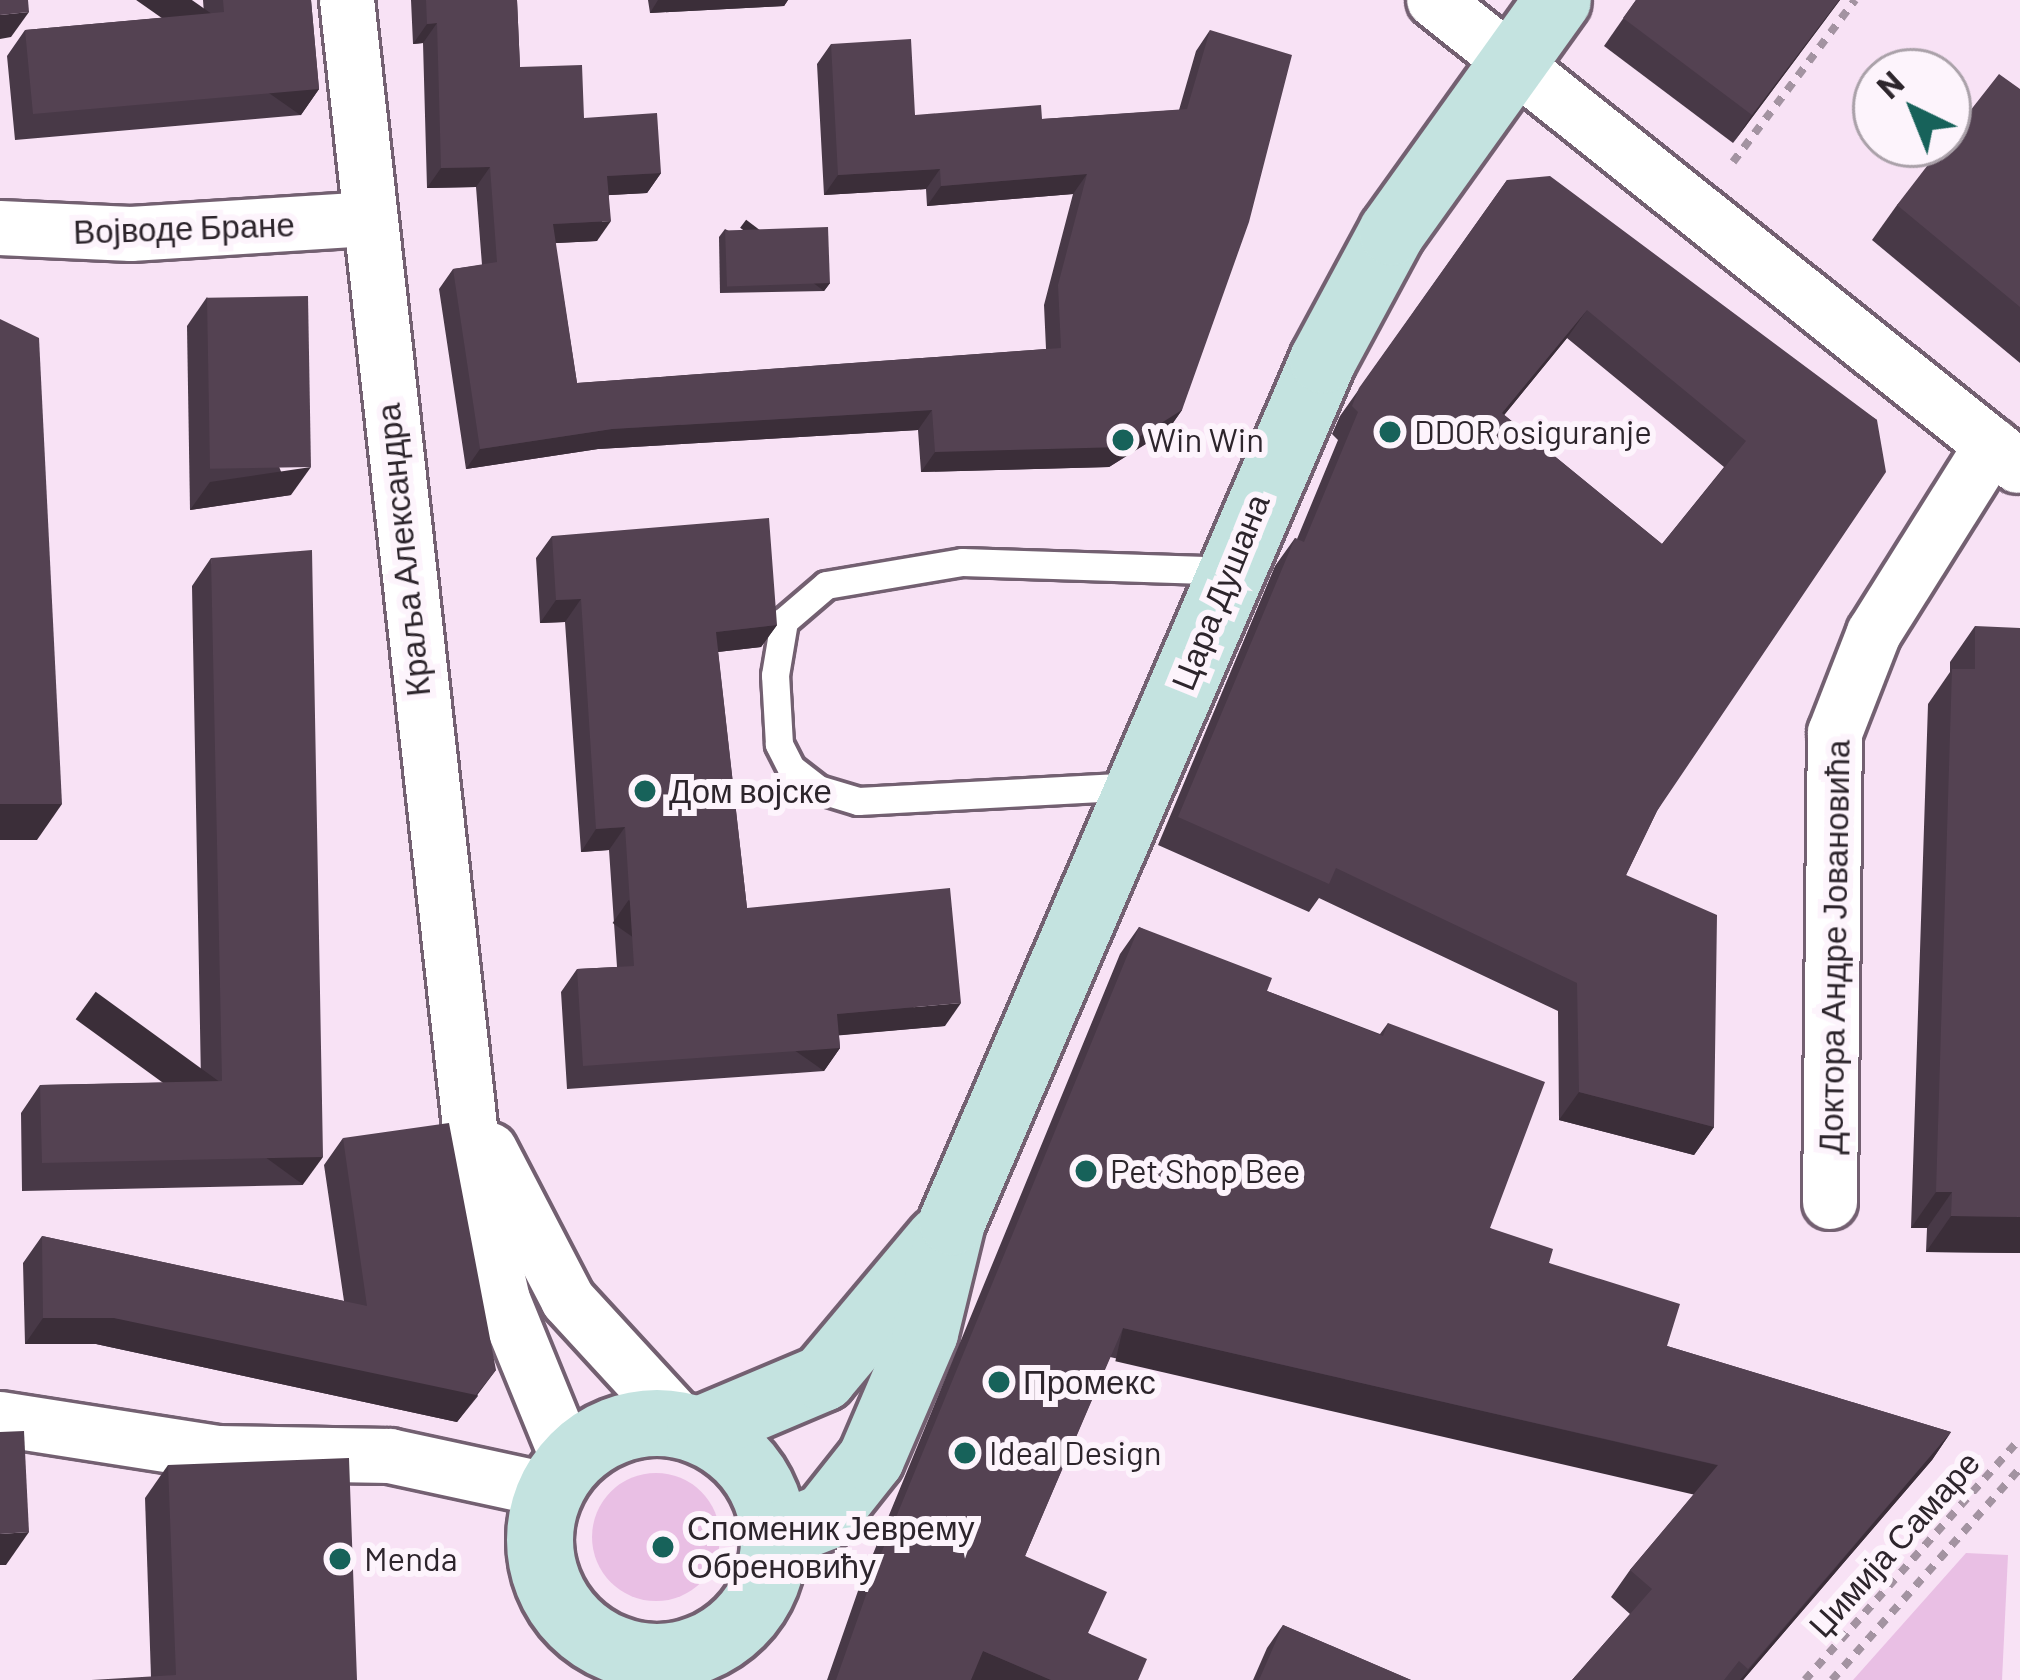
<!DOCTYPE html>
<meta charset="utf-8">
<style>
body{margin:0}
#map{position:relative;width:2020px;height:1680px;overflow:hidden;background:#f8e2f5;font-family:Barlow,sans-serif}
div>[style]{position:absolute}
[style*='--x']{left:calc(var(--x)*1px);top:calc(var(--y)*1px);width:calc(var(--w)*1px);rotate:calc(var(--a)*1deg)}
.green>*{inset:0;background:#e9bfe4}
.round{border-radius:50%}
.path>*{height:8px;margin-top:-4px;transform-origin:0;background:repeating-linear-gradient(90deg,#a393a1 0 9px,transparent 0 18px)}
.roads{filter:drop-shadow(3px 0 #736071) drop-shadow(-3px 0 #736071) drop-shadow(0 3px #736071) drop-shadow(0 -3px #736071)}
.service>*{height:27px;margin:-13.5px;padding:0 13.5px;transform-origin:13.5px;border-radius:13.5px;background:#fff}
.minor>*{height:54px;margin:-27px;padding:0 27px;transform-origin:27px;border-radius:27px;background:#fff}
.secondary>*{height:66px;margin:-33px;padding:0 33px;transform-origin:33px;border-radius:33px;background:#c4e3e0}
.secondary>.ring{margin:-33px;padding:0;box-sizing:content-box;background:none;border:66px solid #c4e3e0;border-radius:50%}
.wall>*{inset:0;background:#483947}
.shaded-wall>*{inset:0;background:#3b2e39;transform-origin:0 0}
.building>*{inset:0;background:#544252;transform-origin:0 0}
.dots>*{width:33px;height:33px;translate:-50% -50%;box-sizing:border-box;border:6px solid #fdf4fc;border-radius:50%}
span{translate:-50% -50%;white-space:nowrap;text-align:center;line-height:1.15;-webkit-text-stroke:12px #fdf4fc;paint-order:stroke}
.street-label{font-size:33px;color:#2d252c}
.poi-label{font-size:33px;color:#2d252c}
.left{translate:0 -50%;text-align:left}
.north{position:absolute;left:1852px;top:48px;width:120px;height:120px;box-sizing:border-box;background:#fdf4fc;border:3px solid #aaa1a9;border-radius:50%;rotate:317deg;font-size:33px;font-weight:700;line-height:48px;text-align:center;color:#2d252c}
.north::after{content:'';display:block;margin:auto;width:42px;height:54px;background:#17625a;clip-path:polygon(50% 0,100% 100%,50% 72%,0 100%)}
</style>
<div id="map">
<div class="green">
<div class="round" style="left:592px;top:1473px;width:128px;height:128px"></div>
<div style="clip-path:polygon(1966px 1553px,2008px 1555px,2002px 1680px,1853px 1680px)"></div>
</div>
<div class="path">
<div style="--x:1733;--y:162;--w:203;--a:-53"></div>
<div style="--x:1805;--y:1680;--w:323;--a:-48.3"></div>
<div style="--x:1832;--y:1680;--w:283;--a:-48.4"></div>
</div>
<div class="roads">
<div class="service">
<div style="--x:1137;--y:786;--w:279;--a:176.9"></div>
<div style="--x:858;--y:801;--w:42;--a:-163.3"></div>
<div style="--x:818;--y:789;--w:34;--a:-142"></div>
<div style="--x:791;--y:768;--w:27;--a:-117"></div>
<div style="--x:779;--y:744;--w:69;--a:-93.3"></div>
<div style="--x:775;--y:675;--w:55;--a:-80.5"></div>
<div style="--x:784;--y:621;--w:55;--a:-40.6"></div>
<div style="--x:826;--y:585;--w:138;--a:-9.6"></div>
<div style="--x:962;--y:562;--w:266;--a:1.9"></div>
</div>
<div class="minor">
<div style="--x:347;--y:0;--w:1189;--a:83.77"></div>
<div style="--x:476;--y:1182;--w:121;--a:77.1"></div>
<div style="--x:503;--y:1300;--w:177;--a:67.8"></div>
<div style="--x:1434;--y:0;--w:747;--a:38.59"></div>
<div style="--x:0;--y:228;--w:131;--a:2.6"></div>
<div style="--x:131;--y:234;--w:237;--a:-3.6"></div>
<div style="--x:490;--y:1150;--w:169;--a:62.5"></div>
<div style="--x:568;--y:1300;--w:171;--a:47.4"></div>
<div style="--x:1830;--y:1202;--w:469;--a:-89.4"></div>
<div style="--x:1835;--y:733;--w:107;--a:-68.7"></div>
<div style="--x:1874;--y:633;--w:222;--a:-57.9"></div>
<div style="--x:0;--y:1419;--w:220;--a:8.9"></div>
<div style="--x:217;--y:1453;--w:173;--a:1"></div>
<div style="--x:390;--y:1456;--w:166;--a:12.2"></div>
</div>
<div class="secondary">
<div class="ring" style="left:540px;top:1423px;width:168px;height:168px"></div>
<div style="--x:700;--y:1430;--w:134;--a:-22.9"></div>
<div style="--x:823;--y:1378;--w:180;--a:-50"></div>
<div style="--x:774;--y:1537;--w:55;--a:-21.4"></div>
<div style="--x:825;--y:1517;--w:74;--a:-51.6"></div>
<div style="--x:871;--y:1459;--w:137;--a:-66.8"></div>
<div style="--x:925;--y:1333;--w:114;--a:-76.3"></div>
<div style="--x:952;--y:1222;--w:938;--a:-66.71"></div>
<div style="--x:1323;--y:360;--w:145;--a:-61.7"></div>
<div style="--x:1392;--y:232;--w:285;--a:-54.4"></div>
</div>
</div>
<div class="wall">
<div style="clip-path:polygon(203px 0,311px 0,319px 89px,301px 115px,15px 140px,7px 56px,25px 30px,204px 14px)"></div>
<div style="clip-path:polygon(411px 0,517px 0,520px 67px,584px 118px,661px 173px,647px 193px,609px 195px,597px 241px,555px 243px,577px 383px,1046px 349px,1044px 305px,1073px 194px,927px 206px,926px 189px,824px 195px,817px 64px,831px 44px,915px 115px,1042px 119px,1179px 110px,1196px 51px,1210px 30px,1182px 410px,1168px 430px,1109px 467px,921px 472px,918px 430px,598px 449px,466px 469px,439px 289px,453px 269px,482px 265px,476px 187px,427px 188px,423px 43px,413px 44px)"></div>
<div style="clip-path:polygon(648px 0,788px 0,784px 6px,650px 13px)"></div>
<div style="clip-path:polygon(1636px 0,1840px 0,1733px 143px,1604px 46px)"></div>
<div style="clip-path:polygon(2020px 89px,2020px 363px,1872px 240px,1897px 205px)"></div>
<div style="clip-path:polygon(evenodd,1507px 180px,1877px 420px,1657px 811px,1626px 875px,1714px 1127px,1694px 1155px,1559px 1120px,1558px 1011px,1319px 898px,1309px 912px,1158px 845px,1275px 566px,1295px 538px,1297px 539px,1338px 440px,1332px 434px,1340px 416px,1507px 180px,1567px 338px,1724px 467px,1662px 544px,1504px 415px,1567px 338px)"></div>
<div style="clip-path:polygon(725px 229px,830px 283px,824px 291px,720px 293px,719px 237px)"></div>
<div style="clip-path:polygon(207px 297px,291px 495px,190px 510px,187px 326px)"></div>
<div style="clip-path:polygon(552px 536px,777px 625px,761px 647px,718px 652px,747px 908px,945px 1026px,839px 1035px,840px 1048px,824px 1071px,567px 1089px,561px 992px,577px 969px,617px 967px,609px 850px,581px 852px,565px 622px,540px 623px,536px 558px)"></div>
<div style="clip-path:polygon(211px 558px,303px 1185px,22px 1191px,21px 1113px,40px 1085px,201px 1082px,192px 586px)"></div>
<div style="clip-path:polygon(1975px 626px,2020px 1253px,1926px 1252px,1927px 1228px,1911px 1228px,1928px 704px,1950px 672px,1950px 662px)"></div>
<div style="clip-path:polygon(1139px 927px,1267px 991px,1380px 1034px,1388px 1023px,1490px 1228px,1549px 1263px,1667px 1346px,1951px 1432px,1932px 1460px,1743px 1680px,1572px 1680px,1630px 1614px,1611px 1597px,1630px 1570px,1696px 1492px,1110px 1357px,1025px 1556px,1088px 1633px,1138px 1680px,827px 1680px,859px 1588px,1120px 954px)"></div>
<div style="clip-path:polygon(343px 1138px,478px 1396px,457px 1422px,96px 1344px,25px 1344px,23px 1263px,42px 1236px,344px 1301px,324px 1165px)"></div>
<div style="clip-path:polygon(168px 1465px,357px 1680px,151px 1677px,145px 1498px)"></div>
<div style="clip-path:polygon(1283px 1625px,1411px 1680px,1253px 1680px,1267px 1648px)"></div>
</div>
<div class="shaded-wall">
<div style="clip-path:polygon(658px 0,788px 0,784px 6px,650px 13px)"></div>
<div style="clip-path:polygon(1839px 0,1840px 0,1733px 143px,1752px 115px)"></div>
<div style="clip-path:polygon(29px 12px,11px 37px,0 39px,0 15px)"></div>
<div style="clip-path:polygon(437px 23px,423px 43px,413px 44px,427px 24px)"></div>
<div style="left:319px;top:89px;width:32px;height:287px;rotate:125deg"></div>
<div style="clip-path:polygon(490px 167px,476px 187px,427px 188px,441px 168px)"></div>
<div style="clip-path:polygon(940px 169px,926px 189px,824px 195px,838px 175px)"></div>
<div style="clip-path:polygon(661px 173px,647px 193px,593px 196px,607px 176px)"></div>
<div style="clip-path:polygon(1087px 174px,1073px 194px,927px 206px,941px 186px)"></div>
<div style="clip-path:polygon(611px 221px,597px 241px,538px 244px,553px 224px)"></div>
<div style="left:830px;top:283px;width:10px;height:105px;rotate:127deg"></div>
<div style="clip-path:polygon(1587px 310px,1567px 338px,1483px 441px,1502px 413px)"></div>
<div style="clip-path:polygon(932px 410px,918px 430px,598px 449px,466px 469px,480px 449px,612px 429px)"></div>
<div style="clip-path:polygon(1182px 410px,1168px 430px,1109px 467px,921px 472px,935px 452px)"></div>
<div style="clip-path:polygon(311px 467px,291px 495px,190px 510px,210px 482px)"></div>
<div style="clip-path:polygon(581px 599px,565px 622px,540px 623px,556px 600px)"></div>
<div style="clip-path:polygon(777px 625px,761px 647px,700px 654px,716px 632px)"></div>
<div style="clip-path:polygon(0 804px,62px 804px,37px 840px,0 840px)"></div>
<div style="clip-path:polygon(625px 827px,609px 850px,581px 852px,596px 829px)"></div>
<div style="clip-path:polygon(961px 1003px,945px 1026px,821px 1037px,837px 1014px)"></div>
<div style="left:840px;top:1048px;width:28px;height:258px;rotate:125deg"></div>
<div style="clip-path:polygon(1579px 1092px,1714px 1127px,1694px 1155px,1559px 1120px)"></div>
<div style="left:323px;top:1157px;width:34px;height:281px;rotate:126deg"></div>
<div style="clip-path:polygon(1936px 1192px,1952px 1192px,1927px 1228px,1911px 1228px)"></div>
<div style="clip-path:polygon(1951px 1216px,2020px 1217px,2020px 1253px,1926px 1252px)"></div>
<div style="clip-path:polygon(43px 1318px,114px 1318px,496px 1370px,457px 1422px,96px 1344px,25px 1344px)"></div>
<div style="left:1123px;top:1328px;width:611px;height:34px;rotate:13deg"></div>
<div style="clip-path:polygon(1951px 1432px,1932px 1460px,1743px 1680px,1740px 1680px)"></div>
<div style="clip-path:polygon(29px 1532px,6px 1565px,0 1565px,0 1534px)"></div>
<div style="clip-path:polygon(983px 1651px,1051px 1680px,968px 1680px)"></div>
</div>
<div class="building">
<div style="clip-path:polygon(0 0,28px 0,29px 12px,0 15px)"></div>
<div style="clip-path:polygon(223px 0,311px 0,319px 89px,33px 114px,25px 30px,224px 12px)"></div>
<div style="clip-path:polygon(426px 0,517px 0,520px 67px,582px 65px,584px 118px,657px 113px,661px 173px,607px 176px,611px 221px,553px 224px,577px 383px,1061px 348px,1058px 285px,1087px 174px,941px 186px,940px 169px,838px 175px,831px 44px,911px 39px,915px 115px,1041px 105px,1042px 119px,1187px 109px,1210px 30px,1292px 55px,1249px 222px,1182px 410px,1123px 447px,935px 452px,932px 410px,612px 429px,480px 449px,453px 269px,497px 262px,490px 167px,441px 168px,437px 23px,427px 24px)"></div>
<div style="clip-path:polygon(1636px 0,1839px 0,1752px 115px,1623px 18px)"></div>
<div style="clip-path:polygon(1999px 74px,2020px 89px,2020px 307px,1897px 205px,1944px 144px,1948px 144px,1948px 139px)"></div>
<div style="clip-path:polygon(evenodd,1550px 176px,1877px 420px,1886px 472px,1657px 811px,1626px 875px,1717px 915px,1714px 1127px,1579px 1092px,1577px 983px,1336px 868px,1329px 884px,1178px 817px,1295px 538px,1304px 542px,1358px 412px,1352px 406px,1359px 388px,1507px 180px,1550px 176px,1587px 310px,1746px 441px,1662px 544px,1502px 413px,1587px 310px)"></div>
<div style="left:828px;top:227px;width:56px;height:103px;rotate:88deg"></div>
<div style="left:308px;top:296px;width:171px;height:101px;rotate:89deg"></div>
<div style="clip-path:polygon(0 319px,39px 338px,62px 804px,0 804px)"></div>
<div style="clip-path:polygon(769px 518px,777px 625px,716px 632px,747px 908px,950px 888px,961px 1003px,837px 1014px,840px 1048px,583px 1066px,577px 969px,634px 966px,625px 827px,596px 829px,581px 599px,556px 600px,552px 536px)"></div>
<div style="clip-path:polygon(312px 550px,323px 1157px,42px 1163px,40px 1085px,222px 1081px,211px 558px)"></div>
<div style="clip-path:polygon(1975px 626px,2020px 628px,2020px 1217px,1951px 1216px,1952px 1192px,1936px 1192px,1952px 669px,1975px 669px)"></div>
<div style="clip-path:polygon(1139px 927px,1272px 978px,1267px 991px,1383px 1036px,1388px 1023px,1545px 1082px,1490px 1228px,1553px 1249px,1549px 1263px,1680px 1304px,1667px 1346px,1951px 1432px,1748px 1669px,1739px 1661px,1724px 1680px,1572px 1680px,1652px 1589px,1630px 1570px,1718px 1465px,1123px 1328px,1025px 1556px,1107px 1592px,1088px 1633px,1147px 1659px,1138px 1680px,1051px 1680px,983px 1651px,971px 1680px,836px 1680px,878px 1561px)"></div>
<div style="clip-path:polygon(449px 1123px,496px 1370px,476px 1395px,114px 1318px,43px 1318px,42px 1236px,367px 1306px,343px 1138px)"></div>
<div style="clip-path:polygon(24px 1431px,29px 1532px,0 1534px,0 1432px)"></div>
<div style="clip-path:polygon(349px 1458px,357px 1680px,91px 1680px,176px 1675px,168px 1465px)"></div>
<div style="clip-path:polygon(1283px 1625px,1411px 1680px,1259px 1680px)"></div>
</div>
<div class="dots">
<div style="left:1390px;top:432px;background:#17625a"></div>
<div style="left:1123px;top:440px;background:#17625a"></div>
<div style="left:645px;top:791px;background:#17625a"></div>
<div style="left:1086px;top:1171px;background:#17625a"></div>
<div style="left:999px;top:1382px;background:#17625a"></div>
<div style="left:965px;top:1453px;background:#17625a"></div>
<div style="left:663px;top:1547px;background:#17625a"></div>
<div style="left:340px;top:1559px;background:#17625a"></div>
</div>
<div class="street-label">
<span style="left:184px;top:228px;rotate:-2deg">Војводе Бране</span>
<span style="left:403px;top:550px;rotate:-96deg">Краља Александра</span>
<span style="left:1220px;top:592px;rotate:-68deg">Цара Душана</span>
<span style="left:1834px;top:947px;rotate:-89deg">Доктора Андре Јовановића</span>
<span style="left:1894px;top:1544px;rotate:-48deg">Џимија Самаре</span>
</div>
<div class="poi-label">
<span class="left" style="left:1414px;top:432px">DDOR osiguranje</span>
<span class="left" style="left:1147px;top:440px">Win Win</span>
<span class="left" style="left:669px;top:791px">Дом војске</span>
<span class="left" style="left:1110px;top:1171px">Pet Shop Bee</span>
<span class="left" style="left:1023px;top:1382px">Промекс</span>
<span class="left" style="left:989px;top:1453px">Ideal Design</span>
<span class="left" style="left:687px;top:1547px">Споменик Јеврему<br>Обреновићу</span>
<span class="left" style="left:364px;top:1559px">Menda</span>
</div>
<div class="north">N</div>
</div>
